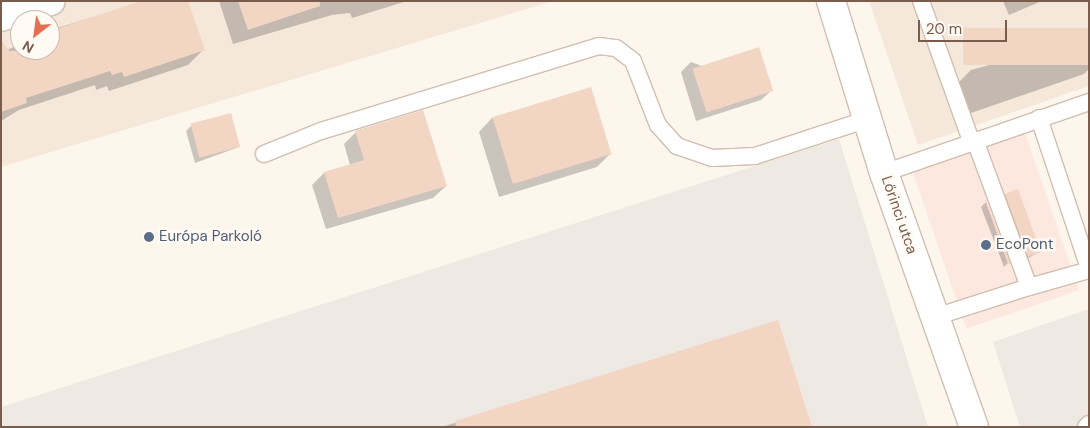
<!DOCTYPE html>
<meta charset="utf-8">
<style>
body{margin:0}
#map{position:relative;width:1090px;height:428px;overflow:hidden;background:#fdf6ec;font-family:"DM Sans",sans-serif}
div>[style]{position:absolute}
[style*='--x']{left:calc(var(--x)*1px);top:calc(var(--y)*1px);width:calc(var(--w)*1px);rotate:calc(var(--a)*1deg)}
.residential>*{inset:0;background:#f5e8da}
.commercial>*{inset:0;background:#fde8e0;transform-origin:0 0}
.industrial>*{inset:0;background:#efe9e4}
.shadow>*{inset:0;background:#0003}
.building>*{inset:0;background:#f3d5c3;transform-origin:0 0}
.roads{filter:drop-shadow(1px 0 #d1beb0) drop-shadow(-1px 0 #d1beb0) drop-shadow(0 1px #d1beb0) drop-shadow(0 -1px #d1beb0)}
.lane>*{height:16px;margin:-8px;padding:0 8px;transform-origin:8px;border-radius:8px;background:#fff}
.street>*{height:28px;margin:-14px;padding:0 14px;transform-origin:14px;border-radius:14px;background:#fff}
.dots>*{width:14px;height:14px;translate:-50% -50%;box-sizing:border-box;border:2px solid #fffaf3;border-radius:50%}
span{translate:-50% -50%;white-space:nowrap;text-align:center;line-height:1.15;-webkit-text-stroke:5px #fffaf3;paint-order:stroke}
.street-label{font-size:15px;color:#7a5c4d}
.service-label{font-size:15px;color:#4e5e75}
.left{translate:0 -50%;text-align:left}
.frame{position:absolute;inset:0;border:2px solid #7a5c4d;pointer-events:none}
.north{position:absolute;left:10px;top:10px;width:50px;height:50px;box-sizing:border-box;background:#fffaf3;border:1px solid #cabbb1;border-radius:50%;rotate:210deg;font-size:14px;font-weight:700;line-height:20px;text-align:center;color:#7a5c4d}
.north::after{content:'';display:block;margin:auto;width:18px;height:22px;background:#e76f51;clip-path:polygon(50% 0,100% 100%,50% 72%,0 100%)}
.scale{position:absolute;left:918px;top:20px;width:89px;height:22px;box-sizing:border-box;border:2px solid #7a5c4d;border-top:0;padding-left:6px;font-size:15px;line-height:18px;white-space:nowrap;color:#7a5c4d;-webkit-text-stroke:4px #fffaf3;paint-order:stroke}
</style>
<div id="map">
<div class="residential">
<div style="clip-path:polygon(evenodd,1px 1px,553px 1px,1px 167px,1px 1px,20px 20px,50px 20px,50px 50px,20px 50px,20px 20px)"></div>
<div style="clip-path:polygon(869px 1px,1089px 1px,1089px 86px,918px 145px)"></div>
</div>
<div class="commercial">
<div style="left:1025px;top:133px;width:166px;height:119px;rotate:71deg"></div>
</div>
<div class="industrial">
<div style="clip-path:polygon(839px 139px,928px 427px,1px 427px,1px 407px)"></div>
<div style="clip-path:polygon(1089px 309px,1089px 427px,1020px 427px,993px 342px)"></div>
</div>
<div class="shadow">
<div style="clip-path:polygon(147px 1px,203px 50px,188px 65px,109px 91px,107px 86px,96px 90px,95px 85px,19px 110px,1px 121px,1px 53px,20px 44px,20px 50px,50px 50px,50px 30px)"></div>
<div style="clip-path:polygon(219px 1px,407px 1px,352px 18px,350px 13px,332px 15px,233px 44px)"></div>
<div style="clip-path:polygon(1003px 1px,1042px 1px,1009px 15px)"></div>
<div style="clip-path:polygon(1089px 38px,1089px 69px,1084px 74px,968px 114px,958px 83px,971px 70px)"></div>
<div style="clip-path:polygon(691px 62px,771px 91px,761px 100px,696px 121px,681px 72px)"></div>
<div style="clip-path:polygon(492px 118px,610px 154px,597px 167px,499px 197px,479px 132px)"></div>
<div style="clip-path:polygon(191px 126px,239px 147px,195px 163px,186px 131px)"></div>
<div style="clip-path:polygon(356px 132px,446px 186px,433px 198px,326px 229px,312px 185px,324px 173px,350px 165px,344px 144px)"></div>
<div style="clip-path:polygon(1006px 194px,1039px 252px,1023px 261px,1001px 200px)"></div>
<div style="clip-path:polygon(986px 202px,1008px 263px,1004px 267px,981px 207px)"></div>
<div style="clip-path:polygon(777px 321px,810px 427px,442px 427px)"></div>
</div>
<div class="building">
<div style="clip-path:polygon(141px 1px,188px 1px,205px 50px,124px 77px,122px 72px,112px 75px,110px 71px,26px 98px,27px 103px,1px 112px,1px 39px,9px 51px,50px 50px,50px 31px)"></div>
<div style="clip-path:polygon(238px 1px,320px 1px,320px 6px,248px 30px)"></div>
<div style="left:1089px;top:28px;width:37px;height:126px;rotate:90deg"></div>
<div style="left:759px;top:47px;width:46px;height:70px;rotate:72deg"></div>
<div style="left:591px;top:87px;width:70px;height:103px;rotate:73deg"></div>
<div style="clip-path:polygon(423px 110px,447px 186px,338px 218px,324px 172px,364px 160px,355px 131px)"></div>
<div style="left:231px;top:113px;width:35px;height:42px;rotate:75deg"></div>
<div style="left:1018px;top:189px;width:67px;height:14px;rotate:70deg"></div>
<div style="clip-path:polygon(985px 200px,986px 200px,1010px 263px,1008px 264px)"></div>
<div style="clip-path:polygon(778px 320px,812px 427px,456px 427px,455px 421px)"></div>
</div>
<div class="roads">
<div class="lane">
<div style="--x:921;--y:1;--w:149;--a:70.3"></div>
<div style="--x:1039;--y:118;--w:158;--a:71.6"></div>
<div style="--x:264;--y:154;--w:61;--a:-22"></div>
<div style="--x:321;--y:131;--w:291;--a:-17"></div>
<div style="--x:599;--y:46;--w:17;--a:7"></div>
<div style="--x:616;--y:48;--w:21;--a:37"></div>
<div style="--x:633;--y:61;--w:69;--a:68.7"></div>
<div style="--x:658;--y:125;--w:28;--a:48"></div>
<div style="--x:677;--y:146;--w:37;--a:19"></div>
<div style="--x:712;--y:158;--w:43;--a:-2.7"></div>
<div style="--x:755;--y:156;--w:119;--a:-18.1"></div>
<div style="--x:884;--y:173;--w:217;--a:-19.1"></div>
<div style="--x:1029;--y:287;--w:62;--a:-15.8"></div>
<div style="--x:935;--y:317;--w:99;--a:-17.7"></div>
<div style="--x:1029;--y:287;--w:157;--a:-110.2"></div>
<div style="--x:1086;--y:427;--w:4;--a:-45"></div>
</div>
<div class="street">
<div style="--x:831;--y:1;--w:180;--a:72.9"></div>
<div style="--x:884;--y:173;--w:269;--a:70.5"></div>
<div style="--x:1;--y:17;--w:52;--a:-17.7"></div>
</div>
</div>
<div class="dots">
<div style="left:149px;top:237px;background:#5c6f8a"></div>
<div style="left:986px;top:245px;background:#5c6f8a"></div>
</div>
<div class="street-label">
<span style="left:899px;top:215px;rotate:71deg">Lőrinci utca</span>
</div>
<div class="service-label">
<span class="left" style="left:159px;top:237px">Európa Parkoló</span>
<span class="left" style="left:996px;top:245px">EcoPont</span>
</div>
<div class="frame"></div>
<div class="north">N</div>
<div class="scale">20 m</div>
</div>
